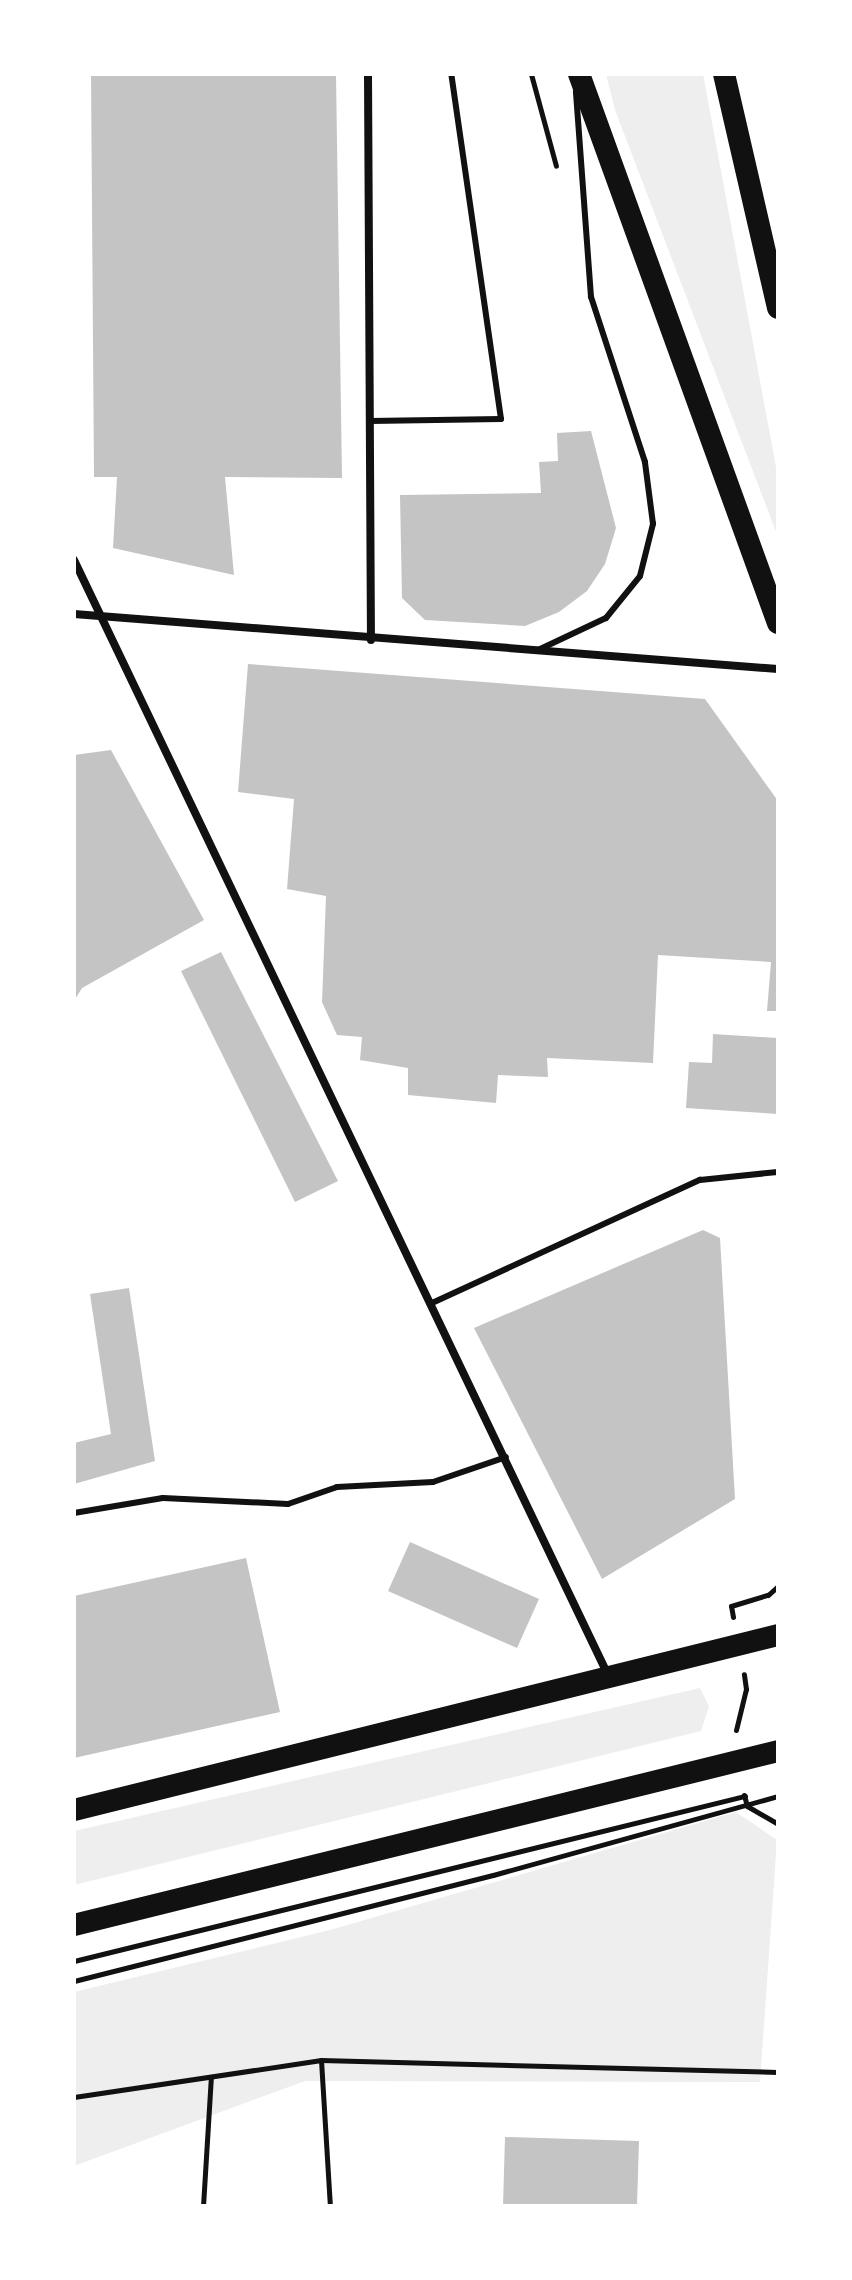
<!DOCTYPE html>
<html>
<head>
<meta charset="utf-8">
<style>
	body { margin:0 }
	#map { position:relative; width:852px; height:2280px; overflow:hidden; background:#fff; font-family:Inter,sans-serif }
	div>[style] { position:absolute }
	.green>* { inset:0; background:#eee }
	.building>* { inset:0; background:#c4c4c4 }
	.path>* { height:5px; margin:-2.5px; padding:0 2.5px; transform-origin:2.5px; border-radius:2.5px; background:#111 }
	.service>* { height:6px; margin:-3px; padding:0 3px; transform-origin:3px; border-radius:3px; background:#111 }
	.minor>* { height:8px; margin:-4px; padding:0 4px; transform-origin:4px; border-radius:4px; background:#111 }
	.trunk>* { height:22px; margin:-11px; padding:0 11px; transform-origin:11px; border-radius:11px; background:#111 }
	span { translate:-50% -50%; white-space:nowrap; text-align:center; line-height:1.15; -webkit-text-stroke:8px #fff; paint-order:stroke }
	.frame { position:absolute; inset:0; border:76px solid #fff; pointer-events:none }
</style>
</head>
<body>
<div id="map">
	<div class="green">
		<div style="clip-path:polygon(606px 74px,703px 74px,778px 478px,778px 537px,615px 110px)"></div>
		<div style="clip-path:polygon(700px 1688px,709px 1706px,701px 1731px,74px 1885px,74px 1831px)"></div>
		<div style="clip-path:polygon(736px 1812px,777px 1840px,760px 2082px,305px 2081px,74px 2166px,74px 1992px,330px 1930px)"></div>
	</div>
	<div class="building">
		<div style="clip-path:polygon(91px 74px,336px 74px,342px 478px,225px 477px,234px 575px,113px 548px,117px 477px,94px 477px)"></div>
		<div style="clip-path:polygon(591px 431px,616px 528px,605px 564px,587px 591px,559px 612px,525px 626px,425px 620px,402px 598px,400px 495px,541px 493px,539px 462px,558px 461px,557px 433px)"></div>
		<div style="clip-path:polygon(248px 664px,705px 699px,778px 801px,778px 1011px,767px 1011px,771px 962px,658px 955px,653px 1063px,547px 1058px,548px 1077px,498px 1075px,496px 1103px,408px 1095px,408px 1068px,360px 1060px,362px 1037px,337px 1035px,322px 1002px,326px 896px,287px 889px,294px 799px,238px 792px)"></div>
		<div style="clip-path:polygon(111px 750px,204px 920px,82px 988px,74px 1001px,74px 755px)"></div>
		<div style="clip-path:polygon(221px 952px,338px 1181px,295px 1202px,181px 971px)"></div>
		<div style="clip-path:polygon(713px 1034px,778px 1038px,778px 1114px,686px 1108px,689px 1062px,712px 1063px)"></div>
		<div style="clip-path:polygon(703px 1230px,720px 1238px,735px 1499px,602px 1579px,474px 1328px)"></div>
		<div style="clip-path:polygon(129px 1288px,155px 1461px,74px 1484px,74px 1443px,111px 1434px,90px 1294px)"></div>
		<div style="clip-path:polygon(410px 1542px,539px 1599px,517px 1648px,388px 1591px)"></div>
		<div style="clip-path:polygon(246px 1558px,280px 1712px,74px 1758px,74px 1596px)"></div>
		<div style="clip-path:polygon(505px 2137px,639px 2141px,637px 2206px,503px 2206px)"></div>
	</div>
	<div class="path">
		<div style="left:531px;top:74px;width:95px;rotate:74.8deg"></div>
		<div style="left:733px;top:1617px;width:11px;rotate:-100deg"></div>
		<div style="left:731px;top:1606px;width:39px;rotate:-17deg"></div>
		<div style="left:768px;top:1595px;width:13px;rotate:-42deg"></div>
		<div style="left:736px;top:1730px;width:42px;rotate:-76.3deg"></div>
		<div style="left:746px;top:1689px;width:15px;rotate:-98deg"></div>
		<div style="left:744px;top:1795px;width:11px;rotate:75deg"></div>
		<div style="left:747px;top:1806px;width:36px;rotate:30deg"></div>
		<div style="left:74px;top:1961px;width:691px;rotate:-13.82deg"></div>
		<div style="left:74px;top:1981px;width:432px;rotate:-14.2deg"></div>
		<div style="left:493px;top:1875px;width:296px;rotate:-15.5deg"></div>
		<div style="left:321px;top:2060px;width:146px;rotate:86.5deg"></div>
		<div style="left:74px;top:2097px;width:250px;rotate:-8.5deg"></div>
		<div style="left:321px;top:2060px;width:457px;rotate:1.5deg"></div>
		<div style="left:203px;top:2206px;width:129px;rotate:-86.5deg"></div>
	</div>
	<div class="service">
		<div style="left:370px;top:421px;width:131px;rotate:-0.9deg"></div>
		<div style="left:501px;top:419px;width:349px;rotate:-98.2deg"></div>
		<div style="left:538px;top:650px;width:75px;rotate:-25.2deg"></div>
		<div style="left:606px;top:618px;width:54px;rotate:-51deg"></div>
		<div style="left:640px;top:576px;width:54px;rotate:-76deg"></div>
		<div style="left:653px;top:524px;width:63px;rotate:-97.4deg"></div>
		<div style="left:645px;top:462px;width:174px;rotate:-108.1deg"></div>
		<div style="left:591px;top:297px;width:206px;rotate:-94.2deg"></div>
		<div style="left:432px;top:1303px;width:295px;rotate:-24.7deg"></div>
		<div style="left:700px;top:1180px;width:78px;rotate:-5.9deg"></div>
		<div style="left:74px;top:1513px;width:90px;rotate:-9.6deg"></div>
		<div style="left:163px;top:1498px;width:125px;rotate:2.7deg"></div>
		<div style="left:288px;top:1504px;width:52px;rotate:-19.1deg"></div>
		<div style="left:337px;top:1487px;width:96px;rotate:-3deg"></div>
		<div style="left:433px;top:1482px;width:77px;rotate:-18.9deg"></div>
	</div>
	<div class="minor">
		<div style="left:368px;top:74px;width:566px;rotate:89.7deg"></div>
		<div style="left:74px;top:560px;width:1236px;rotate:64.41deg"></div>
		<div style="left:74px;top:614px;width:706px;rotate:4.47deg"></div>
	</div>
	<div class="trunk">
		<div style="left:579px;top:74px;width:584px;rotate:70.08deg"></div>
		<div style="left:724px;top:74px;width:240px;rotate:77deg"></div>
		<div style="left:74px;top:1810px;width:725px;rotate:-13.96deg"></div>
		<div style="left:74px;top:1925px;width:725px;rotate:-13.88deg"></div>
	</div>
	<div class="frame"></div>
</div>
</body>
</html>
